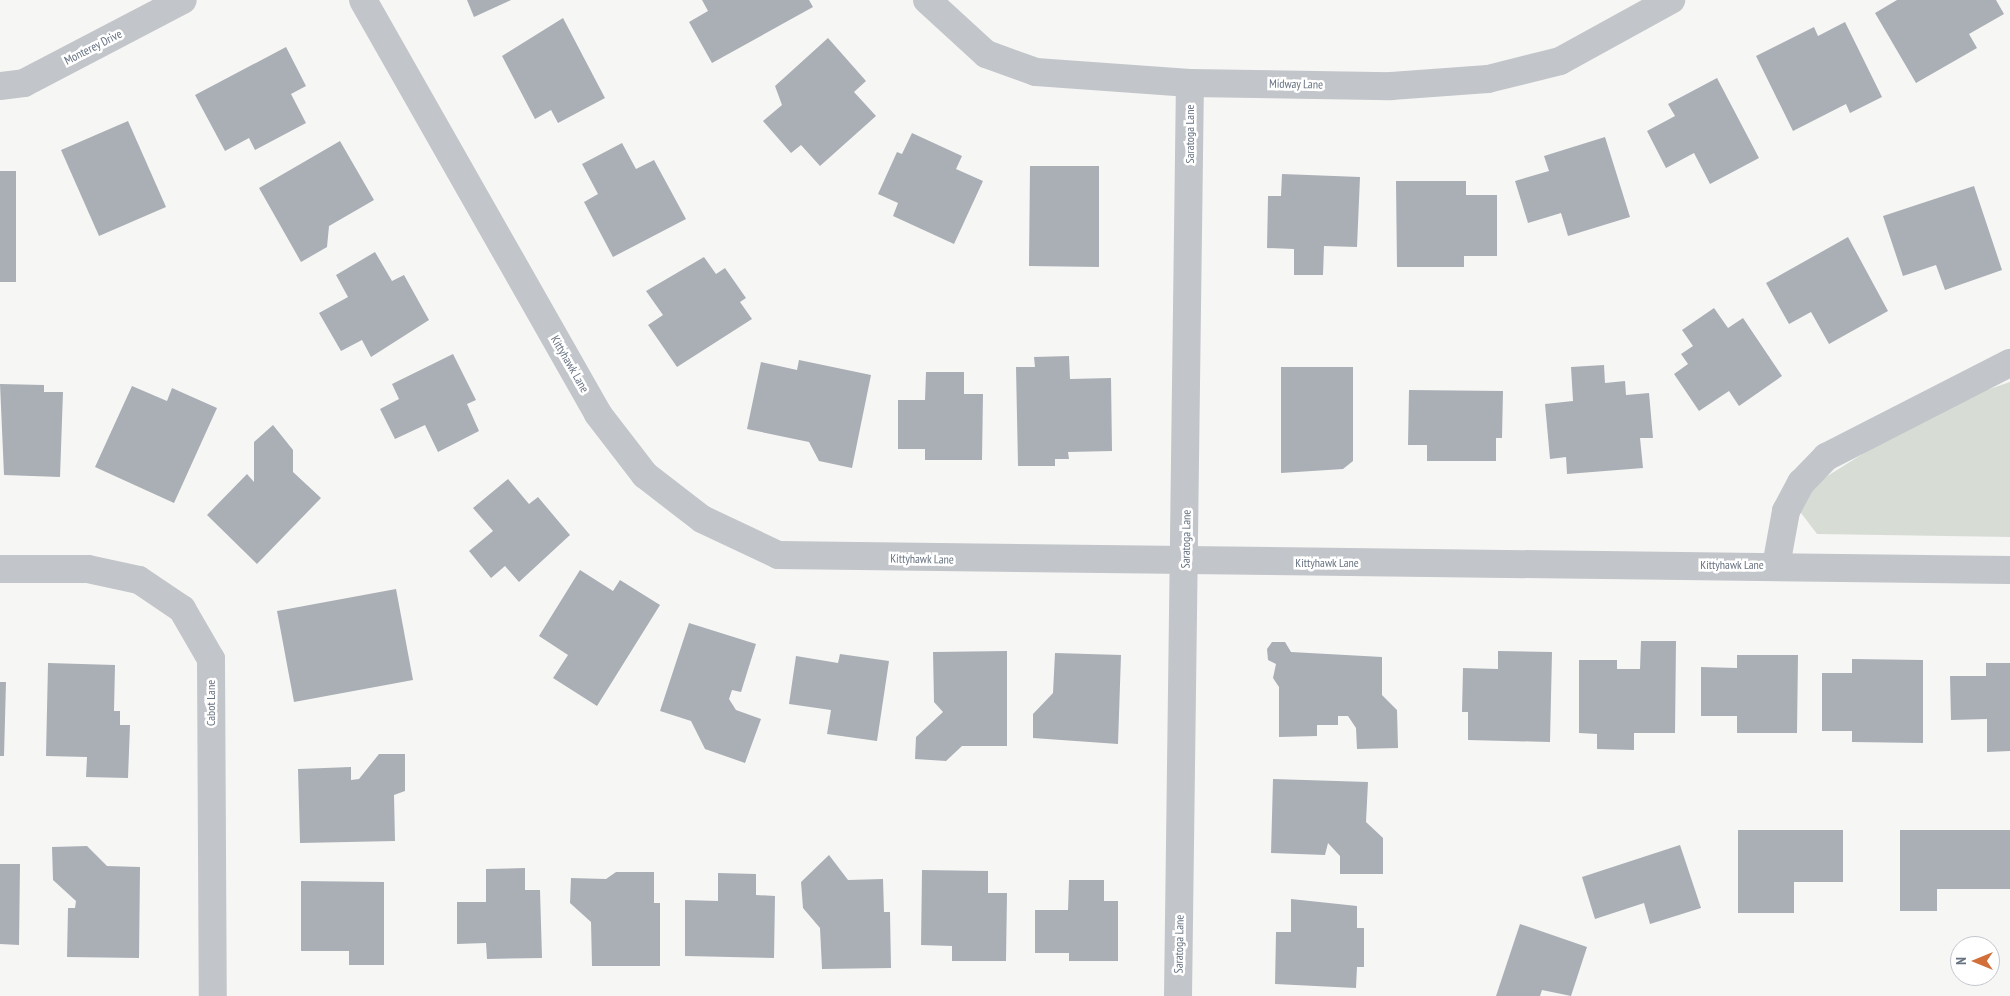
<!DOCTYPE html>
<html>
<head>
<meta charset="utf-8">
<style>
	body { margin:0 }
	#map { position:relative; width:2010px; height:996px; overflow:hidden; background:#f6f6f4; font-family:"PT Sans Narrow",sans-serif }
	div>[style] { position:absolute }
	.green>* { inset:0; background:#d7ddd5 }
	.building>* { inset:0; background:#aaafb6 }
	.minor>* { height:28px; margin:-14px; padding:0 14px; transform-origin:14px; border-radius:14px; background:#c2c5c9 }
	span { translate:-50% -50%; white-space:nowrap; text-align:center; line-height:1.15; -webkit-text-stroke:5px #fff; paint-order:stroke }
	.street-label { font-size:12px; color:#687382 }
	.north { position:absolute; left:1950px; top:936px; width:50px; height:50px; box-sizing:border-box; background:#fff; border:1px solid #c3c7cd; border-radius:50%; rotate:270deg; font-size:14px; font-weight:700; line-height:20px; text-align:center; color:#687382 }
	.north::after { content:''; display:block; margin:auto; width:18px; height:22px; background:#d26f38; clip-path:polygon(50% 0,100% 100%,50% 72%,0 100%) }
</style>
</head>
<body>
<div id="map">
	<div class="green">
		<div style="clip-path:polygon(2010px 382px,2010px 537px,1817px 534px,1798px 509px,1813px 485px,1869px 450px,1960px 399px)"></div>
	</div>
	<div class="building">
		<div style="clip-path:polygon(467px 0,511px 0,474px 17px)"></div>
		<div style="clip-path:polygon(702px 0,809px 0,813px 7px,712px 63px,689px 22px,708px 11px)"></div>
		<div style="clip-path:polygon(1897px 0,1996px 0,2004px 14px,1969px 34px,1977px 48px,1916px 83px,1875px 13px)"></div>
		<div style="clip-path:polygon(563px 18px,605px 98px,558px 123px,551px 110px,535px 119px,502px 56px)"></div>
		<div style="clip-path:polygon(1845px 22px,1882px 97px,1850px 113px,1846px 104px,1793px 131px,1756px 56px,1814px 27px,1818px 36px)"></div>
		<div style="clip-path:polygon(828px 38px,866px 81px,854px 92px,876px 116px,820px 166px,801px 145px,791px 153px,763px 121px,782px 105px,775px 86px)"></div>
		<div style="clip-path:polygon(286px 47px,306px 86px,291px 94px,306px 123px,255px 150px,249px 138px,225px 151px,195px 95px)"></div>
		<div style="clip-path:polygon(1717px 78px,1759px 158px,1710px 184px,1694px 153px,1666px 168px,1647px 131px,1675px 116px,1668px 104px)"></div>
		<div style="clip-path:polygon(128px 121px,166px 207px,99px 236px,61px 150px)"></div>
		<div style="clip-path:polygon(912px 133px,962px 156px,956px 169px,983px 181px,954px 244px,893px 216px,898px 203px,878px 194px,897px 152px,902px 154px)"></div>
		<div style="clip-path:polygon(1605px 137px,1630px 217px,1568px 236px,1561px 213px,1528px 223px,1515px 181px,1549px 171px,1544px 156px)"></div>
		<div style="clip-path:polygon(340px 141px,374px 200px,329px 226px,327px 247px,301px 262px,259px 188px)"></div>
		<div style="clip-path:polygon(622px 143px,636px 169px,654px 160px,686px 219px,613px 257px,584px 202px,598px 194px,582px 164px)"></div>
		<div style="clip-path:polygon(1030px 166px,1099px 166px,1099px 267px,1029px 266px)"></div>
		<div style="clip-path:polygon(0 171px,16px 171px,16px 282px,0 282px)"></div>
		<div style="clip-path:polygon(1282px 174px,1360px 177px,1357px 247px,1324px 246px,1323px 275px,1294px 275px,1294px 249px,1267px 248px,1268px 196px,1281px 196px)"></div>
		<div style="clip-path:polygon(1396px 181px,1466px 181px,1466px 195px,1497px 195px,1497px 256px,1464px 256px,1464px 267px,1397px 267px)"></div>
		<div style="clip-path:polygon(1974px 186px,2002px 270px,1945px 290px,1936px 265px,1903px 276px,1883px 216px)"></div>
		<div style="clip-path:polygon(1848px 237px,1888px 311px,1829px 344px,1811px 312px,1789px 324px,1766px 283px)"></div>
		<div style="clip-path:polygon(375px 252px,392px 281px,404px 275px,429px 320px,371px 357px,362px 340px,341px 351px,319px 313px,348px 297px,336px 275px)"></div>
		<div style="clip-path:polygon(704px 257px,716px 274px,725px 268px,746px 298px,740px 302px,752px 319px,677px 367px,648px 325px,663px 315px,646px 291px)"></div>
		<div style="clip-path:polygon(1714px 308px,1728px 328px,1743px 318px,1782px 376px,1739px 406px,1729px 391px,1699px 411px,1674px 374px,1688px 364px,1681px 354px,1693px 346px,1682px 330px)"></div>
		<div style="clip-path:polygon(453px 354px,476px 400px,467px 404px,479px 431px,438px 452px,425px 425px,395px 439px,380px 409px,399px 399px,392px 384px)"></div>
		<div style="clip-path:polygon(1069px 356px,1070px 379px,1111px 378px,1112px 451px,1068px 452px,1069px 459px,1055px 459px,1055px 466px,1018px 466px,1016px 367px,1035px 367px,1034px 357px)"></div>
		<div style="clip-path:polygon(799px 360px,871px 375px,852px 468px,819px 461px,809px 442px,747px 429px,761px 362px,797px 370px)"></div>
		<div style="clip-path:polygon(1604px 365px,1605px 383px,1625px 381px,1626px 395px,1649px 393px,1653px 438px,1640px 438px,1643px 468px,1567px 474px,1566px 457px,1550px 459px,1545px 404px,1573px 401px,1571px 367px)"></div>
		<div style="clip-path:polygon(1281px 367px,1353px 367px,1353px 461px,1343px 469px,1281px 473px)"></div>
		<div style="clip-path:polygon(926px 372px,964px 372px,964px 394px,983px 394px,982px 460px,925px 460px,925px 449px,898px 449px,898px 400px,925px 400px)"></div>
		<div style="clip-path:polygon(0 384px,44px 385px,44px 392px,63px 392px,60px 477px,4px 475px)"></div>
		<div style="clip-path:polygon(132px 386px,167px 401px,172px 388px,217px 408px,174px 503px,95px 467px)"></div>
		<div style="clip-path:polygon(1409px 390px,1503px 391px,1502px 438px,1496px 438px,1496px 461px,1427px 461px,1427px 445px,1408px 445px)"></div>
		<div style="clip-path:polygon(273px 425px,293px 450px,293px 472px,321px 498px,257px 564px,207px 515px,247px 474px,254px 482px,254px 442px)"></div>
		<div style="clip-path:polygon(508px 479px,529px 504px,538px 497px,570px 535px,519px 582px,505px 566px,491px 578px,469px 551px,493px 531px,473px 508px)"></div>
		<div style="clip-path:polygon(580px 570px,613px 591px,620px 580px,660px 605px,597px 706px,553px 678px,568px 655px,539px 636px)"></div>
		<div style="clip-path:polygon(396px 589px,413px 680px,294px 702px,277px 611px)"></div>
		<div style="clip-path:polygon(689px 623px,756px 644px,741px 692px,732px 690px,729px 699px,736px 710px,761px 719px,745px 763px,705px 749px,691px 721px,660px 711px)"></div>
		<div style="clip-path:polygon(1641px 641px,1676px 641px,1675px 733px,1634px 733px,1634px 750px,1597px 749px,1597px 734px,1579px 733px,1579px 660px,1617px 660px,1617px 669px,1640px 669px)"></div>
		<div style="clip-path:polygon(1272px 642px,1285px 642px,1291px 652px,1382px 657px,1382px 695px,1397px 710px,1398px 748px,1357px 749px,1356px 728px,1348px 716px,1338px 716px,1338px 725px,1317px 725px,1317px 736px,1279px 737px,1279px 687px,1273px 678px,1276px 664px,1268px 660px,1267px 649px)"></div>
		<div style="clip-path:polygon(1007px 651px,1007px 746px,962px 746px,946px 761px,915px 759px,916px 737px,943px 712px,934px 702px,933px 652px)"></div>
		<div style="clip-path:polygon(1498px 651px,1552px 652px,1550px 742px,1468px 740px,1468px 712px,1462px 712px,1463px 668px,1498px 669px)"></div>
		<div style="clip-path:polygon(1055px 653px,1121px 655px,1118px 744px,1033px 738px,1033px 714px,1053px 693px)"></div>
		<div style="clip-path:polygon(840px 654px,889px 661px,877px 741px,827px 734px,831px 710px,789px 704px,796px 656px,838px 663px)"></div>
		<div style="clip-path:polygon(1737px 655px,1798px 655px,1797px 733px,1737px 733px,1737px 716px,1701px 716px,1701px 667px,1737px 668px)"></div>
		<div style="clip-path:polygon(1852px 659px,1923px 660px,1923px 743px,1852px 742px,1852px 731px,1822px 731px,1822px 673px,1852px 673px)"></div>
		<div style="clip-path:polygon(48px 663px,115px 665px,114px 711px,120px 711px,120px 725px,130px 725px,128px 778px,86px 777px,87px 757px,46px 756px)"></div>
		<div style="clip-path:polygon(1986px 663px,2010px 663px,2010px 751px,1987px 752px,1987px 719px,1951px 720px,1950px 676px,1986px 676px)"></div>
		<div style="clip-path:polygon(0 682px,6px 682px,4px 756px,0 756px)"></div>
		<div style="clip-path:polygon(379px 754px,405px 754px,405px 791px,394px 795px,395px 841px,300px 843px,298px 769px,351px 767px,351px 780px,359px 779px)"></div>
		<div style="clip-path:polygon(1273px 779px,1368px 782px,1366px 822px,1383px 838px,1383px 874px,1340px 874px,1340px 856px,1328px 843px,1325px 855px,1271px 853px)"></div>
		<div style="clip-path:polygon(1738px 830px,1843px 830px,1843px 882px,1794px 882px,1794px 913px,1738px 913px)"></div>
		<div style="clip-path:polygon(1900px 830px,2010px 830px,2010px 889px,1937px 889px,1937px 911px,1900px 911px)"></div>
		<div style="clip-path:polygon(1680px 845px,1701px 908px,1650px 924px,1644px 903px,1595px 919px,1582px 877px)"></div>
		<div style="clip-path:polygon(87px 846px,107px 866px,140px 867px,139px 958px,67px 957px,68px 908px,75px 908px,76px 901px,53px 880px,52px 847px)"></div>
		<div style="clip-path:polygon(829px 855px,848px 880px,883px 879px,884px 912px,890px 912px,891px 968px,822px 969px,820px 928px,803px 908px,801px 882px)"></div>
		<div style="clip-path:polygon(0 864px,20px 864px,19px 945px,0 944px)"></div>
		<div style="clip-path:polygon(525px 868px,525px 890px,540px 890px,542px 958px,487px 959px,486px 943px,457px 944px,457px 902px,486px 902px,486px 869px)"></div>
		<div style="clip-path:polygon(922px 870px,988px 871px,988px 893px,1007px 893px,1006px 961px,952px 961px,952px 946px,921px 945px)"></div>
		<div style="clip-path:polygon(616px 872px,654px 872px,654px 903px,660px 903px,660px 966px,592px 966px,591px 922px,570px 903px,571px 878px,606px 879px)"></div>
		<div style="clip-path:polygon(718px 873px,756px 874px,756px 895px,775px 896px,774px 958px,685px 956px,685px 900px,718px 901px)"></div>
		<div style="clip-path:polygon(1069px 880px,1104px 880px,1104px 901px,1118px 901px,1118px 961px,1069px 961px,1069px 953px,1035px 953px,1035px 910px,1068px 910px)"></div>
		<div style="clip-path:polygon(301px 881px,384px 882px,384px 965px,349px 965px,349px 951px,301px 951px)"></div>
		<div style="clip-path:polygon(1291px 899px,1357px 906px,1357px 928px,1364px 928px,1364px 967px,1357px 967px,1356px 988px,1275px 984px,1276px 932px,1291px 932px)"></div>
		<div style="clip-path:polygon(1520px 924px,1587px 947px,1571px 996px,1542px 990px,1540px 996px,1496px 996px)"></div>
	</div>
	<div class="minor">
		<div style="left:363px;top:0;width:476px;rotate:60.4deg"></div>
		<div style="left:598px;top:414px;width:77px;rotate:52.4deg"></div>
		<div style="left:645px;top:475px;width:72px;rotate:37.7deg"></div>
		<div style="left:702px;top:519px;width:84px;rotate:25.3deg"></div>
		<div style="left:778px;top:555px;width:1232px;rotate:0.7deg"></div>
		<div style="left:927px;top:0;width:80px;rotate:42.5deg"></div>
		<div style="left:986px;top:54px;width:53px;rotate:19.8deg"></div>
		<div style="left:1036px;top:72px;width:154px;rotate:4.1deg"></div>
		<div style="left:1190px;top:83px;width:201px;rotate:0.9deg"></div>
		<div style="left:1391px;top:86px;width:97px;rotate:-4.1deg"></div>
		<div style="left:1488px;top:79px;width:74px;rotate:-14deg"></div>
		<div style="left:1560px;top:61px;width:127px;rotate:-28.8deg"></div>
		<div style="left:0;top:86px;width:24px;rotate:-7deg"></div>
		<div style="left:24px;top:83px;width:179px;rotate:-27.6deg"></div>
		<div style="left:1776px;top:566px;width:56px;rotate:-79.7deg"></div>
		<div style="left:1786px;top:511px;width:32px;rotate:-62deg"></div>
		<div style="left:1801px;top:483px;width:36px;rotate:-46deg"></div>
		<div style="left:1826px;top:457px;width:207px;rotate:-27.1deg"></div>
		<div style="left:0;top:569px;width:88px"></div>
		<div style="left:88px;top:569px;width:52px;rotate:12.2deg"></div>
		<div style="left:139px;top:580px;width:52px;rotate:34deg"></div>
		<div style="left:182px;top:609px;width:58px;rotate:59.9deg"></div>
		<div style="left:211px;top:659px;width:337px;rotate:89.7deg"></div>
		<div style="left:1178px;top:996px;width:913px;rotate:-89.25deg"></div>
	</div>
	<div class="street-label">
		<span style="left:93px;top:47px;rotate:-27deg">Monterey Drive</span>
		<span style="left:1296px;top:84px;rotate:1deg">Midway Lane</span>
		<span style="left:1190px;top:134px;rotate:-90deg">Saratoga Lane</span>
		<span style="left:570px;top:364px;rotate:60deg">Kittyhawk Lane</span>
		<span style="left:1186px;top:539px;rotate:-89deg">Saratoga Lane</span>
		<span style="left:922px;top:559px;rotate:1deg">Kittyhawk Lane</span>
		<span style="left:1327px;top:563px">Kittyhawk Lane</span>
		<span style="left:1732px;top:565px">Kittyhawk Lane</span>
		<span style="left:211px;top:703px;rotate:-90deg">Cabot Lane</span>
		<span style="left:1179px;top:944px;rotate:-89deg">Saratoga Lane</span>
	</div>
	<div class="north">N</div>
</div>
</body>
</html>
